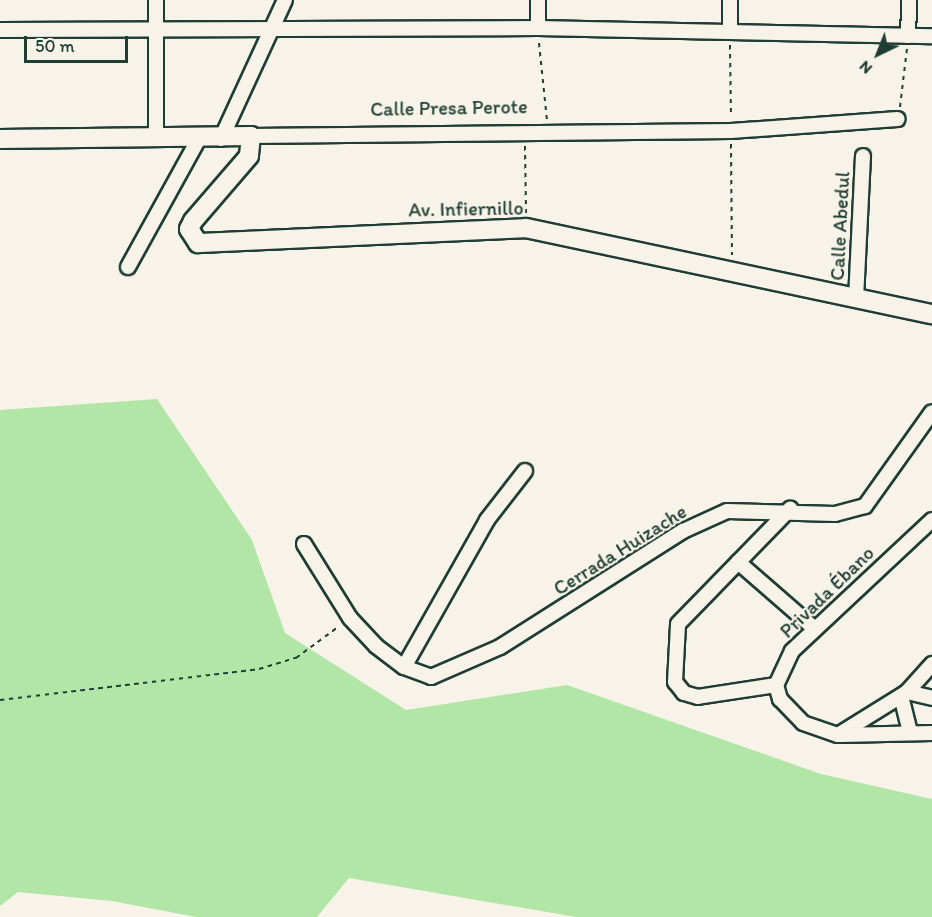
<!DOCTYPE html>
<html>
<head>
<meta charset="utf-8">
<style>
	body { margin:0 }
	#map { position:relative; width:932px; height:917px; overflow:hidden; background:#f7f3e8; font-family:Itim,sans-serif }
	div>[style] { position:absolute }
	.green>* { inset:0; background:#b2e6a7 }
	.path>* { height:2px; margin-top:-1px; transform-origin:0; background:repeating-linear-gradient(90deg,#1f3d34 0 4.5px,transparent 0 9px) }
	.roads { filter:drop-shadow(2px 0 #1f3d34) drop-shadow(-2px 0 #1f3d34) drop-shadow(0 2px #1f3d34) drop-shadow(0 -2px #1f3d34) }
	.street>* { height:14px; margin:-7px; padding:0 7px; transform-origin:7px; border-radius:7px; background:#f7f3e8 }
	.secondary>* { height:18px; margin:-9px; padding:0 9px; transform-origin:9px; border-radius:9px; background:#f7f3e8 }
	span { translate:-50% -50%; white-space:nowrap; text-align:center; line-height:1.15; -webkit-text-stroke:4.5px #f7f3e8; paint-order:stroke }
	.street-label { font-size:20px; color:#1f3d34 }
	.north { position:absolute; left:848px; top:24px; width:60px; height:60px; -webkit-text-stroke:4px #f7f3e8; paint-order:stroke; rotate:223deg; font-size:16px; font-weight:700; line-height:24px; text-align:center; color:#1f3d34 }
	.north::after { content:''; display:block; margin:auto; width:21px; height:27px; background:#1f3d34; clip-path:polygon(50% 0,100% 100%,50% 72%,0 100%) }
	.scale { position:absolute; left:24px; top:36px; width:104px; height:27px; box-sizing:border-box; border:3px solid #1f3d34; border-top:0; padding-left:8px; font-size:18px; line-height:21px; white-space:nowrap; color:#1f3d34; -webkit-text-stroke:4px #f7f3e8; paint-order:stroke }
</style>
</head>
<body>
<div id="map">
	<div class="green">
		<div style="clip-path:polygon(157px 399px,252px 540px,285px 633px,406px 710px,567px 685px,821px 774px,932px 799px,932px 917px,576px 917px,349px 878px,317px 917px,196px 917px,112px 901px,18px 892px,0 906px,0 410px)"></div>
	</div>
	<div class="path">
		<div style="left:539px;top:43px;width:77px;rotate:84.1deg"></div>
		<div style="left:730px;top:45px;width:72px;rotate:89.2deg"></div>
		<div style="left:900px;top:107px;width:59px;rotate:-83.2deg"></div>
		<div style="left:731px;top:144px;width:111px;rotate:89.5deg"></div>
		<div style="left:525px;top:146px;width:67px;rotate:89.1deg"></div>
		<div style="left:0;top:700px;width:261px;rotate:-6.8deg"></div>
		<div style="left:259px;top:669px;width:39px;rotate:-17deg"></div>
		<div style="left:296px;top:658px;width:52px;rotate:-36.4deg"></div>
	</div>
	<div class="roads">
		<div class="street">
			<div style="left:538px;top:28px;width:28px;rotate:-90deg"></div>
			<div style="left:730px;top:29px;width:29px;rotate:-90deg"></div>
			<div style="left:0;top:30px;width:538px;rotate:-0.21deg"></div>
			<div style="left:538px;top:28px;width:394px;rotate:1.2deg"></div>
			<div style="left:908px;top:36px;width:36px;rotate:-88deg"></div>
			<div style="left:251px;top:136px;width:480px;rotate:-0.6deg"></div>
			<div style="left:731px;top:131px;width:167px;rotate:-4.1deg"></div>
			<div style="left:156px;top:139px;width:139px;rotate:-90deg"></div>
			<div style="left:221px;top:139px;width:153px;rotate:-65.3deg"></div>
			<div style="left:128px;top:267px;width:145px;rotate:-61.1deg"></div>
			<div style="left:856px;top:299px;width:143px;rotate:-87.2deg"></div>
			<div style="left:932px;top:520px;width:192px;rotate:136.9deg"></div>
			<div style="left:792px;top:651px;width:38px;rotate:115deg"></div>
			<div style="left:776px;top:685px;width:15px;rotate:74deg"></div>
			<div style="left:780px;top:699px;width:33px;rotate:46deg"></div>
			<div style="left:803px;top:723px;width:37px;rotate:19deg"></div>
			<div style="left:838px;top:735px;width:81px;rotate:-31.9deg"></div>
			<div style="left:907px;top:692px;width:38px;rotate:-48deg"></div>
			<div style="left:304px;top:544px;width:87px;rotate:58.1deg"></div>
			<div style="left:350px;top:618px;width:38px;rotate:47deg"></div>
			<div style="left:376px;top:646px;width:35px;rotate:37deg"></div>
			<div style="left:404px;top:667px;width:29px;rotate:20deg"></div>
			<div style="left:431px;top:677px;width:75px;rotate:-23.5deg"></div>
			<div style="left:500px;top:647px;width:217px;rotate:-32.4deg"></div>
			<div style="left:683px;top:531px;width:48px;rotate:-24.4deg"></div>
			<div style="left:727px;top:511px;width:108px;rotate:1.6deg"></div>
			<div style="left:835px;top:514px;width:31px;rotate:-15deg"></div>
			<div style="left:865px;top:506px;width:115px;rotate:-54.5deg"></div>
			<div style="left:738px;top:562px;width:102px;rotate:41deg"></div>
			<div style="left:404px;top:667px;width:169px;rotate:-60.5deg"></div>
			<div style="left:487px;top:520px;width:62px;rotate:-52.2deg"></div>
			<div style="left:776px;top:685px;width:79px;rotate:171.3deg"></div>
			<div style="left:698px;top:697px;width:15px;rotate:-164deg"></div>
			<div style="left:684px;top:693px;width:14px;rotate:-129deg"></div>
			<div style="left:675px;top:682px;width:58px;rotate:-87deg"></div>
			<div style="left:678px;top:624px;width:161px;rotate:-45.8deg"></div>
			<div style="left:907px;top:692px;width:26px;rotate:13deg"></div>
			<div style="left:901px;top:696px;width:38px;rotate:76deg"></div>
			<div style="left:840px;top:735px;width:92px;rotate:-1.2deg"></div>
		</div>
		<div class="secondary">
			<div style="left:0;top:139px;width:251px;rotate:-0.7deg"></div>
			<div style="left:251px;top:136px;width:20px;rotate:96deg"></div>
			<div style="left:249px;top:156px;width:86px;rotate:130.7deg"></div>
			<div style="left:193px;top:221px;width:9px;rotate:117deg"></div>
			<div style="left:189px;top:229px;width:17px;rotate:57deg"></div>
			<div style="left:198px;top:243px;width:328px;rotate:-2.6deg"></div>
			<div style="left:526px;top:228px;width:415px;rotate:12deg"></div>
		</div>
	</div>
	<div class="street-label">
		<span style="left:449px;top:108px;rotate:-1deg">Calle Presa Perote</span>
		<span style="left:466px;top:209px;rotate:-1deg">Av. Infiernillo</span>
		<span style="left:840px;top:226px;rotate:-87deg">Calle Abedul</span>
		<span style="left:620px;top:550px;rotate:-32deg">Cerrada Huizache</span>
		<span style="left:827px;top:592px;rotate:-44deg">Privada Ébano</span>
	</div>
	<div class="north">N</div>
	<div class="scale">50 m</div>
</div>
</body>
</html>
